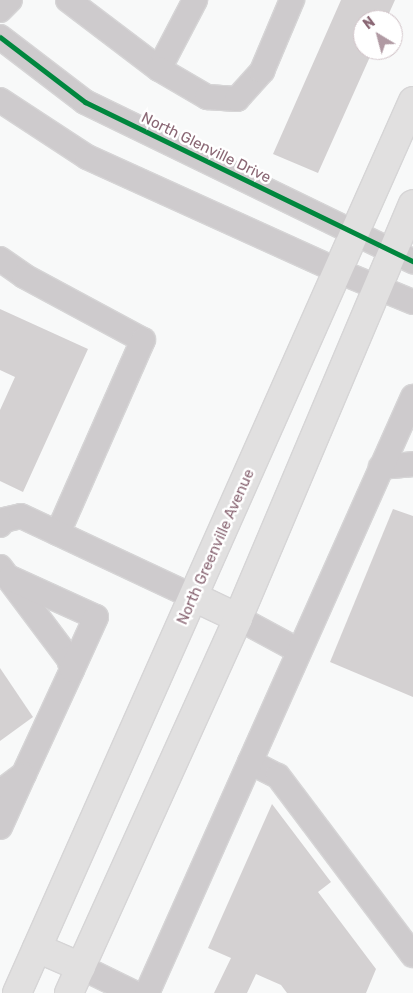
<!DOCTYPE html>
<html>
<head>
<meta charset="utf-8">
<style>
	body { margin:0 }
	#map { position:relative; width:413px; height:993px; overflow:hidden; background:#f8f9f9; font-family:Rubik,sans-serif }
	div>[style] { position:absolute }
	.building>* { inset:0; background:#d4d1d2 }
	.roads { filter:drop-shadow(1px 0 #d6d5d6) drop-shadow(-1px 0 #d6d5d6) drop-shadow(0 1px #d6d5d6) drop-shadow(0 -1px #d6d5d6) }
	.minor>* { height:24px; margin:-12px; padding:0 12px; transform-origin:12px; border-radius:12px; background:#cecbcd }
	.major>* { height:28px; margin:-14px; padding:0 14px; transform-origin:14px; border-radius:14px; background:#e1e0e0 }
	.cycleway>* { height:5px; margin:-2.5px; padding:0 2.5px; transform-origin:2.5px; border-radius:2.5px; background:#00873e }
	span { translate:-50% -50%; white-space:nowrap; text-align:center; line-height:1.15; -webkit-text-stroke:5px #fff; paint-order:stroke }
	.street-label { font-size:15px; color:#8a6774 }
	.north { position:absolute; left:353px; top:10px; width:50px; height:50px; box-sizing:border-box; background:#fff; border:1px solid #d0c2c7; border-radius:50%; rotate:323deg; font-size:14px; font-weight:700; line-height:20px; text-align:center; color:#8a6774 }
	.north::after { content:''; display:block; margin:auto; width:18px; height:22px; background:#b09aa3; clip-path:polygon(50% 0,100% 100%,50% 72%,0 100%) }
</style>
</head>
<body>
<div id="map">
	<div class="building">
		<div style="clip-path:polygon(341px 0,395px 0,386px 20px,363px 20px,363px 50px,373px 50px,318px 173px,273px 154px)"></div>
		<div style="clip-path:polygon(0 309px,88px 349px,23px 492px,0 481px,0 410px,15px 377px,0 370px)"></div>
		<div style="clip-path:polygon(393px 509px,413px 516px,413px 697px,330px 662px)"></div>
		<div style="clip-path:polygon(0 668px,33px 717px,0 741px)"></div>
		<div style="clip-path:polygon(272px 804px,331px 882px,318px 892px,376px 969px,366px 993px,287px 993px,281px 985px,256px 974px,247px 993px,214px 993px,231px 958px,208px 948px)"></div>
	</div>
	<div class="roads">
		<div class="minor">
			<div style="left:68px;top:0;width:114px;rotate:37.2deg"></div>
			<div style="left:159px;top:69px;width:78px;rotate:-62.4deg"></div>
			<div style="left:0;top:10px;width:14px;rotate:-45deg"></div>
			<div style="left:0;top:37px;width:107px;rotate:37.4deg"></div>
			<div style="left:85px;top:102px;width:365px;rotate:25.9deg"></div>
			<div style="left:159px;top:69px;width:56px;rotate:30.3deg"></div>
			<div style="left:207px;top:97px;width:30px;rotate:4deg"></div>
			<div style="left:237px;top:99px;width:38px;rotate:-48deg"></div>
			<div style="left:262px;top:71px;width:77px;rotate:-67.1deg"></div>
			<div style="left:0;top:100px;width:104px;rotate:33.2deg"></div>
			<div style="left:87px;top:157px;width:276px;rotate:24.4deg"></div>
			<div style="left:338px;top:271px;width:81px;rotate:22.5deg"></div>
			<div style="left:0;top:259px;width:29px;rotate:35deg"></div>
			<div style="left:24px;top:276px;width:135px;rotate:28.3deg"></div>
			<div style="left:143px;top:340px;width:211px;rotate:113.8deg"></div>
			<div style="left:381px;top:467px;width:32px;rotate:-5deg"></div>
			<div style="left:0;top:525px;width:6px;rotate:-51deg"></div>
			<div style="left:4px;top:520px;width:17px;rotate:-13deg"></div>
			<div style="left:21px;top:516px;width:191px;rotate:25.1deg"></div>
			<div style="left:0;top:567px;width:115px;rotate:53.1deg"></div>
			<div style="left:69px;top:659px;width:11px;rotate:75deg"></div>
			<div style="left:72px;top:670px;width:115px;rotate:114.8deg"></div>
			<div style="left:24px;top:774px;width:30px;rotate:143deg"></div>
			<div style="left:10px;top:578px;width:94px;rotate:24.4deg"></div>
			<div style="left:96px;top:617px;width:58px;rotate:114.4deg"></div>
			<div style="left:238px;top:618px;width:69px;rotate:28.4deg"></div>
			<div style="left:250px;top:762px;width:31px;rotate:27deg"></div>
			<div style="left:278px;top:776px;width:224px;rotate:53deg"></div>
			<div style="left:0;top:827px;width:56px;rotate:-65.7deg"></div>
			<div style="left:81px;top:967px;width:59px;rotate:26.1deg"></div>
			<div style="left:147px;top:993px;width:653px;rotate:-65.95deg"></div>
		</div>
		<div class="major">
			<div style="left:194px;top:597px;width:49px;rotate:25.5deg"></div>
			<div style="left:37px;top:948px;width:48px;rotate:23.4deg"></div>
			<div style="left:17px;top:993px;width:976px;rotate:-66.06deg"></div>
			<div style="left:69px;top:993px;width:411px;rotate:-65.7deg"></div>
			<div style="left:238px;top:618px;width:449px;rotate:-67.1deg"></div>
		</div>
	</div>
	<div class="cycleway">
		<div style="left:0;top:37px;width:107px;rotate:37.4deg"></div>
		<div style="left:85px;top:102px;width:365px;rotate:25.9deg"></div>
	</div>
	<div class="street-label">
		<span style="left:206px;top:148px;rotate:26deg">North Glenville Drive</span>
		<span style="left:216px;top:547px;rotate:-66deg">North Greenville Avenue</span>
	</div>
	<div class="north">N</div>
</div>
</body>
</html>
